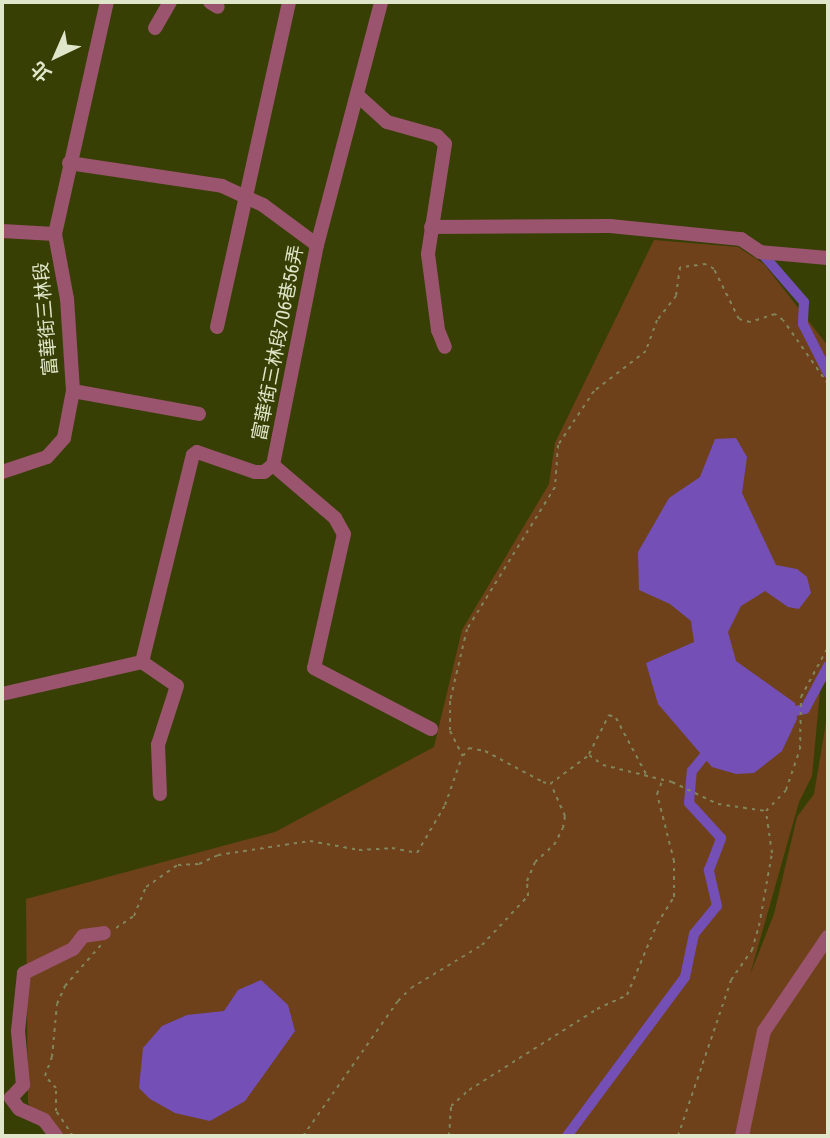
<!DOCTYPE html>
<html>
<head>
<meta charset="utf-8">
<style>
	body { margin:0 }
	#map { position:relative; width:830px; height:1138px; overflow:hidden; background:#383f05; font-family:"Roboto Condensed","Noto Sans TC",sans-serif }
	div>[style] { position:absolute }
	.green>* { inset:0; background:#6f411b }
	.water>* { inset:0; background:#734fb6 }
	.canal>* { height:10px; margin:-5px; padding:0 5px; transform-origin:5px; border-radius:5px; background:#734fb6 }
	.path>* { height:2px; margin-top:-1px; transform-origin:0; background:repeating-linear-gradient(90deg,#808659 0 3.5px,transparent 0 8.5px) }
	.minor>* { height:14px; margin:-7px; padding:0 7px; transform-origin:7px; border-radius:7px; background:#9a546e }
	span { translate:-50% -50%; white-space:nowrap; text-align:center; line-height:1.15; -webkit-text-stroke:7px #383f05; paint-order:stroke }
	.street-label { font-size:19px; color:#e0e6c9 }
	.frame { position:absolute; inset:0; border:4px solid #e0e6c9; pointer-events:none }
	.north { position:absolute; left:21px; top:21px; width:70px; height:70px; -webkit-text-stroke:5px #383f05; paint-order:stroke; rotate:224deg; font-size:19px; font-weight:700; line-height:28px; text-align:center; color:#e0e6c9 }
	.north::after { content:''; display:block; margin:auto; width:24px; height:32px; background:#e0e6c9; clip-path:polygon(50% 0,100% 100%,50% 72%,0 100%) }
</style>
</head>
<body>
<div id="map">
	<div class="green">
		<div style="clip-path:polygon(654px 240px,738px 247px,764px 264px,828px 346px,828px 678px,820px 691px,812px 776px,799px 802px,750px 975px,774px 914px,797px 817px,814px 794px,828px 711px,828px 1136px,49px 1136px,28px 1103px,26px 899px,275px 832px,434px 747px,462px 630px,549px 484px,555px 443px)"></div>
	</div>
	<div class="water">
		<div style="clip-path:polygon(736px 438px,747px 457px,742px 493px,776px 565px,797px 569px,807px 577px,811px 593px,799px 609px,788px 607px,765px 591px,741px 606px,728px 632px,736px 661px,795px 703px,797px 719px,782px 751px,754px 773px,736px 774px,712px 767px,658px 704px,646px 663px,694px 642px,691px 621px,670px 604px,639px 590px,638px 552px,669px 498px,700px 477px,715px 439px)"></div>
		<div style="clip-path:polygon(261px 980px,288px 1005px,295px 1031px,245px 1101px,210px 1121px,175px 1113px,150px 1099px,139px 1088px,143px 1048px,162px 1026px,187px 1015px,224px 1011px,238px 990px)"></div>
	</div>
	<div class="canal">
		<div style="left:759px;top:250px;width:69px;rotate:49.1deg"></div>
		<div style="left:804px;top:302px;width:22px;rotate:93deg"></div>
		<div style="left:803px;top:324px;width:55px;rotate:63deg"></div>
		<div style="left:785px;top:713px;width:20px;rotate:-11deg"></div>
		<div style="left:805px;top:709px;width:49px;rotate:-61.9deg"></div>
		<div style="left:567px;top:1136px;width:198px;rotate:-53.4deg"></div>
		<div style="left:685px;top:977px;width:44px;rotate:-78.2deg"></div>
		<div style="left:694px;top:934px;width:36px;rotate:-51deg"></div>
		<div style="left:717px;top:906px;width:37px;rotate:-103deg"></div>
		<div style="left:709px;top:870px;width:34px;rotate:-69deg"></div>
		<div style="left:721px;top:838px;width:47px;rotate:-132.4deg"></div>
		<div style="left:689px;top:803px;width:32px;rotate:-85deg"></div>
		<div style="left:692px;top:771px;width:32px;rotate:-51deg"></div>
	</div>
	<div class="path">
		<div style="left:828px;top:384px;width:78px;rotate:-125.1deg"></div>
		<div style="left:783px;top:320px;width:10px;rotate:-143deg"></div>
		<div style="left:775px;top:314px;width:26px;rotate:162deg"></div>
		<div style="left:750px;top:322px;width:11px;rotate:-165deg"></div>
		<div style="left:739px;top:319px;width:56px;rotate:-116.6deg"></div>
		<div style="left:714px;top:269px;width:9px;rotate:-148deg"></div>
		<div style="left:706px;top:264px;width:26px;rotate:173deg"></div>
		<div style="left:680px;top:267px;width:29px;rotate:98deg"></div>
		<div style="left:676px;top:296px;width:31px;rotate:128deg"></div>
		<div style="left:657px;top:320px;width:33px;rotate:110deg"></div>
		<div style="left:646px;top:351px;width:66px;rotate:142.4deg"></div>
		<div style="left:594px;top:391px;width:65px;rotate:123.7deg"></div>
		<div style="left:558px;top:445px;width:42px;rotate:94.1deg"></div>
		<div style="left:555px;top:487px;width:167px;rotate:121.8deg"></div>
		<div style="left:467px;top:629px;width:74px;rotate:103.3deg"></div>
		<div style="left:450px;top:701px;width:30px;rotate:90deg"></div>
		<div style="left:450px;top:731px;width:28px;rotate:63deg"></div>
		<div style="left:463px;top:756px;width:10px;rotate:-53deg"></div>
		<div style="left:469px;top:748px;width:16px;rotate:11deg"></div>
		<div style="left:485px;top:751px;width:66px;rotate:28.1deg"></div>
		<div style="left:543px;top:782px;width:7px;rotate:16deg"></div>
		<div style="left:550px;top:784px;width:49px;rotate:-36.6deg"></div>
		<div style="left:589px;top:755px;width:17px;rotate:36deg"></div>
		<div style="left:603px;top:765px;width:71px;rotate:13.8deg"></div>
		<div style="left:672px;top:782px;width:51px;rotate:25.6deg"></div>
		<div style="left:718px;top:804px;width:49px;rotate:8.3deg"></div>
		<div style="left:766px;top:811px;width:29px;rotate:-46deg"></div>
		<div style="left:786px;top:790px;width:43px;rotate:-71.1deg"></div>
		<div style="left:800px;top:749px;width:52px;rotate:-88.9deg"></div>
		<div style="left:801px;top:697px;width:57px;rotate:-61.6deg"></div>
		<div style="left:589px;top:754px;width:44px;rotate:-62.9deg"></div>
		<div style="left:609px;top:715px;width:8px;rotate:23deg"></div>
		<div style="left:616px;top:718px;width:64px;rotate:61.8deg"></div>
		<div style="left:116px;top:928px;width:22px;rotate:-34deg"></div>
		<div style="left:134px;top:916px;width:31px;rotate:-68deg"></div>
		<div style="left:146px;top:887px;width:39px;rotate:-35deg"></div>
		<div style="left:178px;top:865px;width:21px;rotate:-3deg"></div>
		<div style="left:199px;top:864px;width:21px;rotate:-25deg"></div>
		<div style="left:218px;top:855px;width:93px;rotate:-8.7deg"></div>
		<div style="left:310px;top:841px;width:50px;rotate:10.4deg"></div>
		<div style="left:359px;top:850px;width:33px;rotate:-3deg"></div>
		<div style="left:392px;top:848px;width:25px;rotate:11deg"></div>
		<div style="left:417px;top:853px;width:56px;rotate:-59.7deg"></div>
		<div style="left:445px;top:805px;width:51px;rotate:-70.5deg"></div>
		<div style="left:73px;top:1136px;width:30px;rotate:-124deg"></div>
		<div style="left:56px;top:1111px;width:23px;rotate:-90deg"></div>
		<div style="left:56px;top:1088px;width:16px;rotate:-133deg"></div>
		<div style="left:45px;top:1076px;width:20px;rotate:-70deg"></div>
		<div style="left:52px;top:1057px;width:53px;rotate:-84.6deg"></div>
		<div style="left:57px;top:1004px;width:20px;rotate:-66deg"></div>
		<div style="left:65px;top:986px;width:55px;rotate:-48.7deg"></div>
		<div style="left:303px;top:1136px;width:165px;rotate:-54.9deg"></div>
		<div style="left:398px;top:1001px;width:18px;rotate:-45deg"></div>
		<div style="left:411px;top:988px;width:83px;rotate:-31.2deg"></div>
		<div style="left:482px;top:945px;width:67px;rotate:-46.8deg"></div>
		<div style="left:528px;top:896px;width:15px;rotate:-94deg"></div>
		<div style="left:527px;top:881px;width:21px;rotate:-67deg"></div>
		<div style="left:535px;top:862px;width:25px;rotate:-42deg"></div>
		<div style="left:554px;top:845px;width:19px;rotate:-62deg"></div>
		<div style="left:563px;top:828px;width:12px;rotate:-81deg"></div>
		<div style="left:565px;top:816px;width:34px;rotate:-114deg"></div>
		<div style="left:449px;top:1136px;width:30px;rotate:-86deg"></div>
		<div style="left:451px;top:1106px;width:24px;rotate:-42deg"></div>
		<div style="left:469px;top:1090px;width:151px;rotate:-32.3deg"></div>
		<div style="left:597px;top:1009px;width:33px;rotate:-25deg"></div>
		<div style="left:627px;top:995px;width:77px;rotate:-67.1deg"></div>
		<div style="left:657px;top:924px;width:32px;rotate:-58deg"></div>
		<div style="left:674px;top:897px;width:36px;rotate:-90deg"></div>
		<div style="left:674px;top:861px;width:69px;rotate:-104.2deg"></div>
		<div style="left:657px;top:794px;width:16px;rotate:-68deg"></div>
		<div style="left:678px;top:1136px;width:165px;rotate:-71.2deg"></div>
		<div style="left:731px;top:980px;width:37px;rotate:-55deg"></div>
		<div style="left:752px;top:950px;width:25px;rotate:-74deg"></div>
		<div style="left:759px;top:926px;width:74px;rotate:-79.9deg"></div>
		<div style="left:772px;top:853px;width:41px;rotate:-98.3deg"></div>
	</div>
	<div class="minor">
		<div style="left:210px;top:2px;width:9px;rotate:32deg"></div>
		<div style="left:155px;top:28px;width:30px;rotate:-60deg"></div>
		<div style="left:357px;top:95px;width:40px;rotate:42deg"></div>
		<div style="left:387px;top:122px;width:52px;rotate:15.6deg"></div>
		<div style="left:437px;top:136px;width:11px;rotate:45deg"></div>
		<div style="left:445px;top:144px;width:111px;rotate:98.8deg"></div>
		<div style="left:428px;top:254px;width:77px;rotate:82.5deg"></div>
		<div style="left:438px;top:330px;width:18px;rotate:68deg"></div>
		<div style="left:69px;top:163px;width:155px;rotate:8.5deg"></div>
		<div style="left:222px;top:186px;width:45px;rotate:24.9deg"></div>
		<div style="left:263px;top:205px;width:67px;rotate:36.5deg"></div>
		<div style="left:431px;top:227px;width:179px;rotate:-0.3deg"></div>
		<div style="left:610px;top:226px;width:132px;rotate:5.7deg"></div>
		<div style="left:741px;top:239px;width:23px;rotate:34deg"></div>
		<div style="left:760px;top:252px;width:68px;rotate:5deg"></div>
		<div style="left:2px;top:231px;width:53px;rotate:3.2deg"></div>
		<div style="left:217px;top:327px;width:333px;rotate:-77.5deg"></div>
		<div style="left:73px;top:391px;width:128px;rotate:10.3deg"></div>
		<div style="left:273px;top:465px;width:82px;rotate:40.5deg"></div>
		<div style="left:335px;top:518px;width:18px;rotate:61deg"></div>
		<div style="left:344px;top:534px;width:137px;rotate:102.6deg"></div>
		<div style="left:314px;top:668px;width:132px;rotate:27.5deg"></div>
		<div style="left:2px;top:472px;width:47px;rotate:-18.4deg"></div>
		<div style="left:47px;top:457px;width:25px;rotate:-48deg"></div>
		<div style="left:64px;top:438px;width:48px;rotate:-79.2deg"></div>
		<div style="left:73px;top:391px;width:92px;rotate:-93.7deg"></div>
		<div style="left:67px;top:299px;width:66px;rotate:-100.5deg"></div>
		<div style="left:55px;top:234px;width:238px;rotate:-77.4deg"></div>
		<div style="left:142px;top:662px;width:42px;rotate:34.4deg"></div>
		<div style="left:177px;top:686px;width:62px;rotate:107.9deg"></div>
		<div style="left:158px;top:745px;width:49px;rotate:87.7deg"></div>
		<div style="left:2px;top:694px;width:144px;rotate:-12.9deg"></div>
		<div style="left:142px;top:662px;width:213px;rotate:-76.2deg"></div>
		<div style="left:193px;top:455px;width:5px;rotate:-37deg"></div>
		<div style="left:197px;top:452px;width:61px;rotate:19deg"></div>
		<div style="left:255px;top:472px;width:9px"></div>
		<div style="left:264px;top:472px;width:11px;rotate:-38deg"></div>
		<div style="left:273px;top:465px;width:224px;rotate:-78.7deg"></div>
		<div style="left:317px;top:245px;width:251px;rotate:-75.2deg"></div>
		<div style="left:56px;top:1136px;width:20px;rotate:-127deg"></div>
		<div style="left:44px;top:1120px;width:27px;rotate:-156deg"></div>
		<div style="left:19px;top:1109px;width:14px;rotate:-126deg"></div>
		<div style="left:11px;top:1098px;width:18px;rotate:-47deg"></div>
		<div style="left:23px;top:1085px;width:54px;rotate:-95.3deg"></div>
		<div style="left:18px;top:1031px;width:58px;rotate:-84.1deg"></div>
		<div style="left:24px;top:973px;width:55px;rotate:-26.1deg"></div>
		<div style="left:73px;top:949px;width:16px;rotate:-52deg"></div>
		<div style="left:83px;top:936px;width:21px;rotate:-8deg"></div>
		<div style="left:742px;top:1136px;width:107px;rotate:-78.2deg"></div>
		<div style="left:764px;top:1031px;width:114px;rotate:-55.8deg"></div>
	</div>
	<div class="street-label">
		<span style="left:46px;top:319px;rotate:-95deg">富華街三林段</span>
		<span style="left:278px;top:343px;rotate:-79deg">富華街三林段706巷56弄</span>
	</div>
	<div class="frame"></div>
	<div class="north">北</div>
</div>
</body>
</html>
